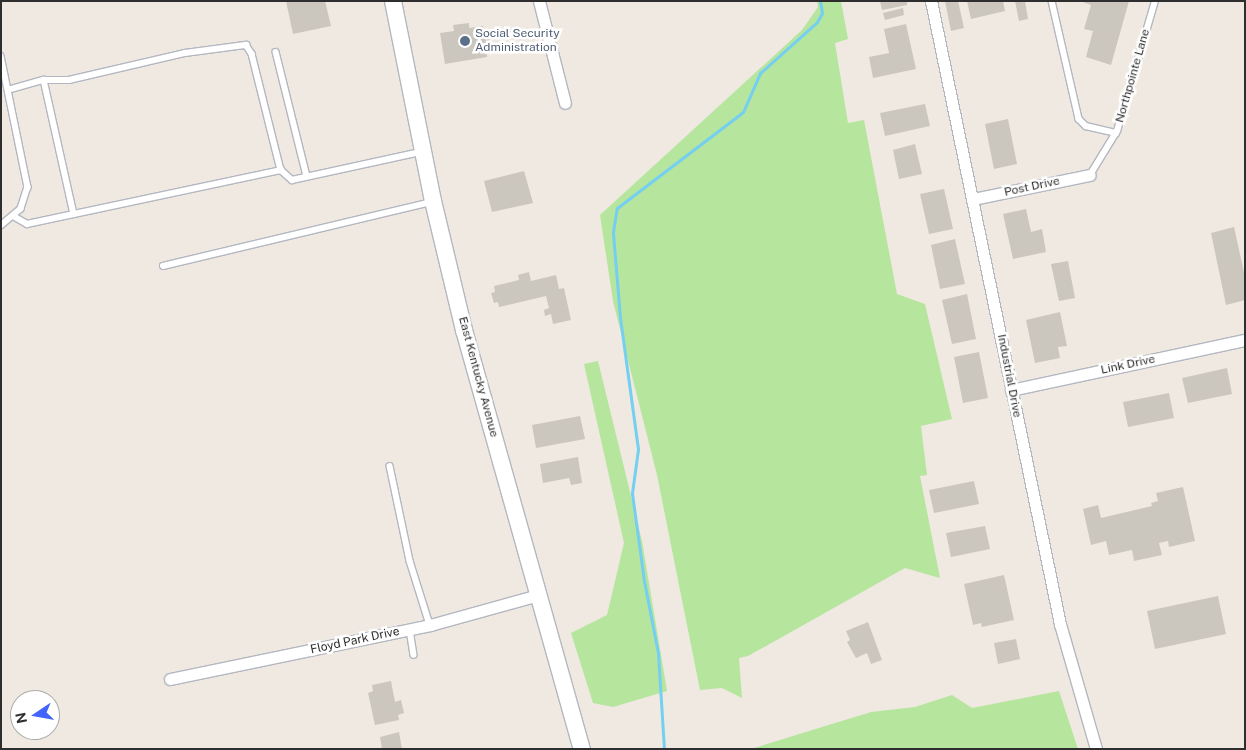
<!DOCTYPE html>
<html>
<head>
<meta charset="utf-8">
<style>
	body { margin:0 }
	#map { position:relative; width:1246px; height:750px; overflow:hidden; background:#efe9e1; font-family:"Public Sans",sans-serif }
	div>[style] { position:absolute }
	.green>* { inset:0; background:#b6e59e }
	.stream>* { height:3px; margin:-1.5px; padding:0 1.5px; transform-origin:1.5px; border-radius:1.5px; background:#75cff0 }
	.building>* { inset:0; background:#cbc7bf }
	.roads { filter:drop-shadow(1px 0 #b4b7c1) drop-shadow(-1px 0 #b4b7c1) drop-shadow(0 1px #b4b7c1) drop-shadow(0 -1px #b4b7c1) }
	.lane>* { height:5.5px; margin:-2.75px; padding:0 2.75px; transform-origin:2.75px; border-radius:2.75px; background:#fff }
	.street>* { height:11px; margin:-5.5px; padding:0 5.5px; transform-origin:5.5px; border-radius:5.5px; background:#fff }
	.secondary>* { height:16px; margin:-8px; padding:0 8px; transform-origin:8px; border-radius:8px; background:#fff }
	.dots>* { width:14px; height:14px; translate:-50% -50%; box-sizing:border-box; border:2px solid #fff; border-radius:50% }
	span { translate:-50% -50%; white-space:nowrap; text-align:center; line-height:1.15; -webkit-text-stroke:5px #fff; paint-order:stroke }
	.service-label { font-size:12px; color:#4e5e75 }
	.left { translate:0 -50%; text-align:left }
	.street-label { font-size:12px; color:#2e2e2e }
	.frame { position:absolute; inset:0; border:2px solid #2e2e2e; pointer-events:none }
	.north { position:absolute; left:10px; top:690px; width:50px; height:50px; box-sizing:border-box; background:#fff; border:1px solid #ababab; border-radius:50%; rotate:258deg; font-size:14px; font-weight:700; line-height:20px; text-align:center; color:#2e2e2e }
	.north::after { content:''; display:block; margin:auto; width:18px; height:22px; background:#4264fb; clip-path:polygon(50% 0,100% 100%,50% 72%,0 100%) }
</style>
</head>
<body>
<div id="map">
	<div class="green">
		<div style="clip-path:polygon(817px 1px,841px 1px,848px 39px,835px 43px,848px 123px,864px 120px,897px 294px,925px 304px,952px 419px,921px 426px,927px 475px,920px 476px,940px 578px,905px 568px,748px 656px,739px 658px,742px 698px,722px 688px,700px 690px,657px 475px,613px 301px,600px 215px,802px 30px,818px 7px)"></div>
		<div style="clip-path:polygon(598px 361px,642px 541px,667px 691px,613px 707px,593px 703px,571px 633px,607px 615px,624px 543px,584px 364px)"></div>
		<div style="clip-path:polygon(1059px 691px,1078px 749px,751px 749px,871px 712px,915px 707px,952px 695px,972px 708px)"></div>
	</div>
	<div class="stream">
		<div style="left:664px;top:749px;width:96px;rotate:-93.6deg"></div>
		<div style="left:658px;top:653px;width:73px;rotate:-101deg"></div>
		<div style="left:644px;top:581px;width:89px;rotate:-97.8deg"></div>
		<div style="left:632px;top:493px;width:44px;rotate:-82.2deg"></div>
		<div style="left:638px;top:449px;width:132px;rotate:-97.8deg"></div>
		<div style="left:620px;top:318px;width:86px;rotate:-94.7deg"></div>
		<div style="left:613px;top:232px;width:24px;rotate:-81deg"></div>
		<div style="left:617px;top:208px;width:158px;rotate:-37.3deg"></div>
		<div style="left:743px;top:112px;width:43px;rotate:-66.4deg"></div>
		<div style="left:760px;top:73px;width:76px;rotate:-41.8deg"></div>
		<div style="left:817px;top:22px;width:10px;rotate:-61deg"></div>
		<div style="left:822px;top:13px;width:12px;rotate:-99deg"></div>
	</div>
	<div class="building">
		<div style="clip-path:polygon(286px 1px,325px 1px,331px 26px,293px 34px)"></div>
		<div style="clip-path:polygon(880px 1px,907px 1px,907px 5px,882px 10px)"></div>
		<div style="clip-path:polygon(945px 1px,958px 1px,964px 28px,951px 31px)"></div>
		<div style="clip-path:polygon(967px 1px,1003px 1px,1005px 11px,971px 19px)"></div>
		<div style="clip-path:polygon(1015px 1px,1025px 1px,1028px 19px,1019px 21px)"></div>
		<div style="clip-path:polygon(1080px 1px,1129px 1px,1111px 65px,1086px 57px,1093px 31px,1084px 29px,1091px 5px)"></div>
		<div style="clip-path:polygon(903px 8px,904px 15px,885px 20px,883px 13px)"></div>
		<div style="clip-path:polygon(469px 23px,469px 28px,483px 26px,484px 34px,488px 34px,490px 48px,486px 49px,487px 57px,445px 64px,440px 33px,454px 31px,453px 25px)"></div>
		<div style="clip-path:polygon(906px 24px,916px 69px,873px 78px,869px 57px,889px 53px,884px 29px)"></div>
		<div style="clip-path:polygon(925px 104px,930px 126px,885px 136px,880px 113px)"></div>
		<div style="clip-path:polygon(1008px 119px,1017px 164px,994px 169px,985px 124px)"></div>
		<div style="clip-path:polygon(915px 144px,922px 174px,899px 179px,893px 150px)"></div>
		<div style="clip-path:polygon(524px 171px,533px 203px,492px 212px,484px 181px)"></div>
		<div style="clip-path:polygon(944px 189px,953px 229px,929px 234px,920px 194px)"></div>
		<div style="clip-path:polygon(1026px 209px,1031px 232px,1042px 229px,1046px 252px,1013px 259px,1003px 214px)"></div>
		<div style="clip-path:polygon(1234px 227px,1245px 277px,1245px 300px,1226px 305px,1211px 233px)"></div>
		<div style="clip-path:polygon(955px 239px,965px 284px,940px 289px,931px 245px)"></div>
		<div style="clip-path:polygon(1068px 261px,1075px 298px,1059px 301px,1051px 264px)"></div>
		<div style="clip-path:polygon(529px 272px,531px 281px,556px 275px,559px 289px,564px 288px,571px 320px,553px 324px,551px 314px,545px 316px,544px 310px,549px 308px,546px 296px,499px 307px,498px 302px,494px 303px,491px 293px,495px 292px,494px 286px,519px 280px,518px 275px)"></div>
		<div style="clip-path:polygon(967px 294px,976px 339px,952px 344px,942px 300px)"></div>
		<div style="clip-path:polygon(1060px 312px,1067px 346px,1058px 347px,1060px 358px,1035px 363px,1026px 320px)"></div>
		<div style="clip-path:polygon(979px 352px,988px 398px,963px 403px,954px 357px)"></div>
		<div style="clip-path:polygon(1227px 368px,1232px 394px,1188px 403px,1182px 378px)"></div>
		<div style="clip-path:polygon(1169px 393px,1174px 418px,1128px 427px,1123px 402px)"></div>
		<div style="clip-path:polygon(580px 416px,585px 439px,536px 448px,532px 425px)"></div>
		<div style="clip-path:polygon(578px 457px,582px 483px,571px 485px,569px 478px,543px 483px,540px 464px)"></div>
		<div style="clip-path:polygon(974px 481px,979px 504px,934px 513px,929px 490px)"></div>
		<div style="clip-path:polygon(1183px 487px,1195px 541px,1169px 547px,1168px 541px,1159px 543px,1162px 555px,1134px 561px,1132px 550px,1109px 555px,1106px 541px,1091px 545px,1083px 509px,1098px 505px,1101px 518px,1152px 506px,1151px 503px,1158px 501px,1156px 493px)"></div>
		<div style="clip-path:polygon(985px 526px,990px 549px,951px 557px,946px 533px)"></div>
		<div style="clip-path:polygon(1004px 575px,1014px 620px,982px 627px,981px 623px,973px 625px,964px 584px)"></div>
		<div style="clip-path:polygon(1218px 596px,1226px 634px,1155px 649px,1147px 611px)"></div>
		<div style="clip-path:polygon(868px 622px,882px 660px,871px 664px,867px 653px,856px 658px,847px 642px,850px 640px,846px 631px)"></div>
		<div style="clip-path:polygon(1016px 639px,1020px 659px,998px 664px,994px 643px)"></div>
		<div style="clip-path:polygon(391px 681px,395px 702px,401px 700px,404px 713px,398px 715px,399px 720px,375px 725px,368px 693px,373px 691px,372px 685px)"></div>
		<div style="clip-path:polygon(399px 732px,402px 749px,382px 749px,380px 737px)"></div>
	</div>
	<div class="roads">
		<div class="lane">
			<div style="left:1052px;top:1px;width:121px;rotate:77.1deg"></div>
			<div style="left:1079px;top:119px;width:10px;rotate:45deg"></div>
			<div style="left:1086px;top:126px;width:31px;rotate:13deg"></div>
			<div style="left:276px;top:52px;width:128px;rotate:76deg"></div>
			<div style="left:1px;top:56px;width:134px;rotate:78.4deg"></div>
			<div style="left:28px;top:187px;width:23px;rotate:108deg"></div>
			<div style="left:21px;top:209px;width:26px;rotate:140deg"></div>
			<div style="left:44px;top:80px;width:137px;rotate:77.4deg"></div>
			<div style="left:8px;top:90px;width:37px;rotate:-16deg"></div>
			<div style="left:44px;top:80px;width:25px"></div>
			<div style="left:69px;top:80px;width:119px;rotate:-13.1deg"></div>
			<div style="left:185px;top:53px;width:62px;rotate:-7.5deg"></div>
			<div style="left:246px;top:45px;width:11px;rotate:56deg"></div>
			<div style="left:252px;top:54px;width:120px;rotate:76deg"></div>
			<div style="left:1090px;top:175px;width:52px;rotate:-58.5deg"></div>
			<div style="left:1117px;top:131px;width:135px;rotate:-73.7deg"></div>
			<div style="left:15px;top:217px;width:14px;rotate:30deg"></div>
			<div style="left:27px;top:224px;width:260px;rotate:-12deg"></div>
			<div style="left:281px;top:170px;width:15px;rotate:42deg"></div>
			<div style="left:292px;top:180px;width:131px;rotate:-12.3deg"></div>
			<div style="left:163px;top:266px;width:276px;rotate:-13.4deg"></div>
			<div style="left:390px;top:466px;width:97px;rotate:78.1deg"></div>
			<div style="left:410px;top:561px;width:67px;rotate:72.6deg"></div>
			<div style="left:410px;top:630px;width:25px;rotate:81deg"></div>
		</div>
		<div class="street">
			<div style="left:539px;top:1px;width:105px;rotate:75.7deg"></div>
			<div style="left:931px;top:1px;width:636px;rotate:78.3deg"></div>
			<div style="left:1060px;top:624px;width:130px;rotate:73.9deg"></div>
			<div style="left:973px;top:199px;width:119px;rotate:-11.6deg"></div>
			<div style="left:1011px;top:390px;width:239px;rotate:-12.1deg"></div>
			<div style="left:170px;top:679px;width:266px;rotate:-11.7deg"></div>
			<div style="left:430px;top:625px;width:112px;rotate:-15.5deg"></div>
		</div>
		<div class="secondary">
			<div style="left:393px;top:1px;width:204px;rotate:78.7deg"></div>
			<div style="left:433px;top:201px;width:133px;rotate:76.5deg"></div>
			<div style="left:464px;top:330px;width:435px;rotate:74.3deg"></div>
		</div>
	</div>
	<div class="dots">
		<div style="left:465px;top:41px;background:#5c6f8a"></div>
	</div>
	<div class="service-label">
		<span class="left" style="left:475px;top:41px">Social Security<br>Administration</span>
	</div>
	<div class="street-label">
		<span style="left:1133px;top:76px;rotate:-74deg">Northpointe Lane</span>
		<span style="left:1032px;top:187px;rotate:-12deg">Post Drive</span>
		<span style="left:1128px;top:365px;rotate:-12deg">Link Drive</span>
		<span style="left:1009px;top:376px;rotate:79deg">Industrial Drive</span>
		<span style="left:478px;top:377px;rotate:75deg">East Kentucky Avenue</span>
		<span style="left:355px;top:641px;rotate:-12deg">Floyd Park Drive</span>
	</div>
	<div class="frame"></div>
	<div class="north">N</div>
</div>
</body>
</html>
